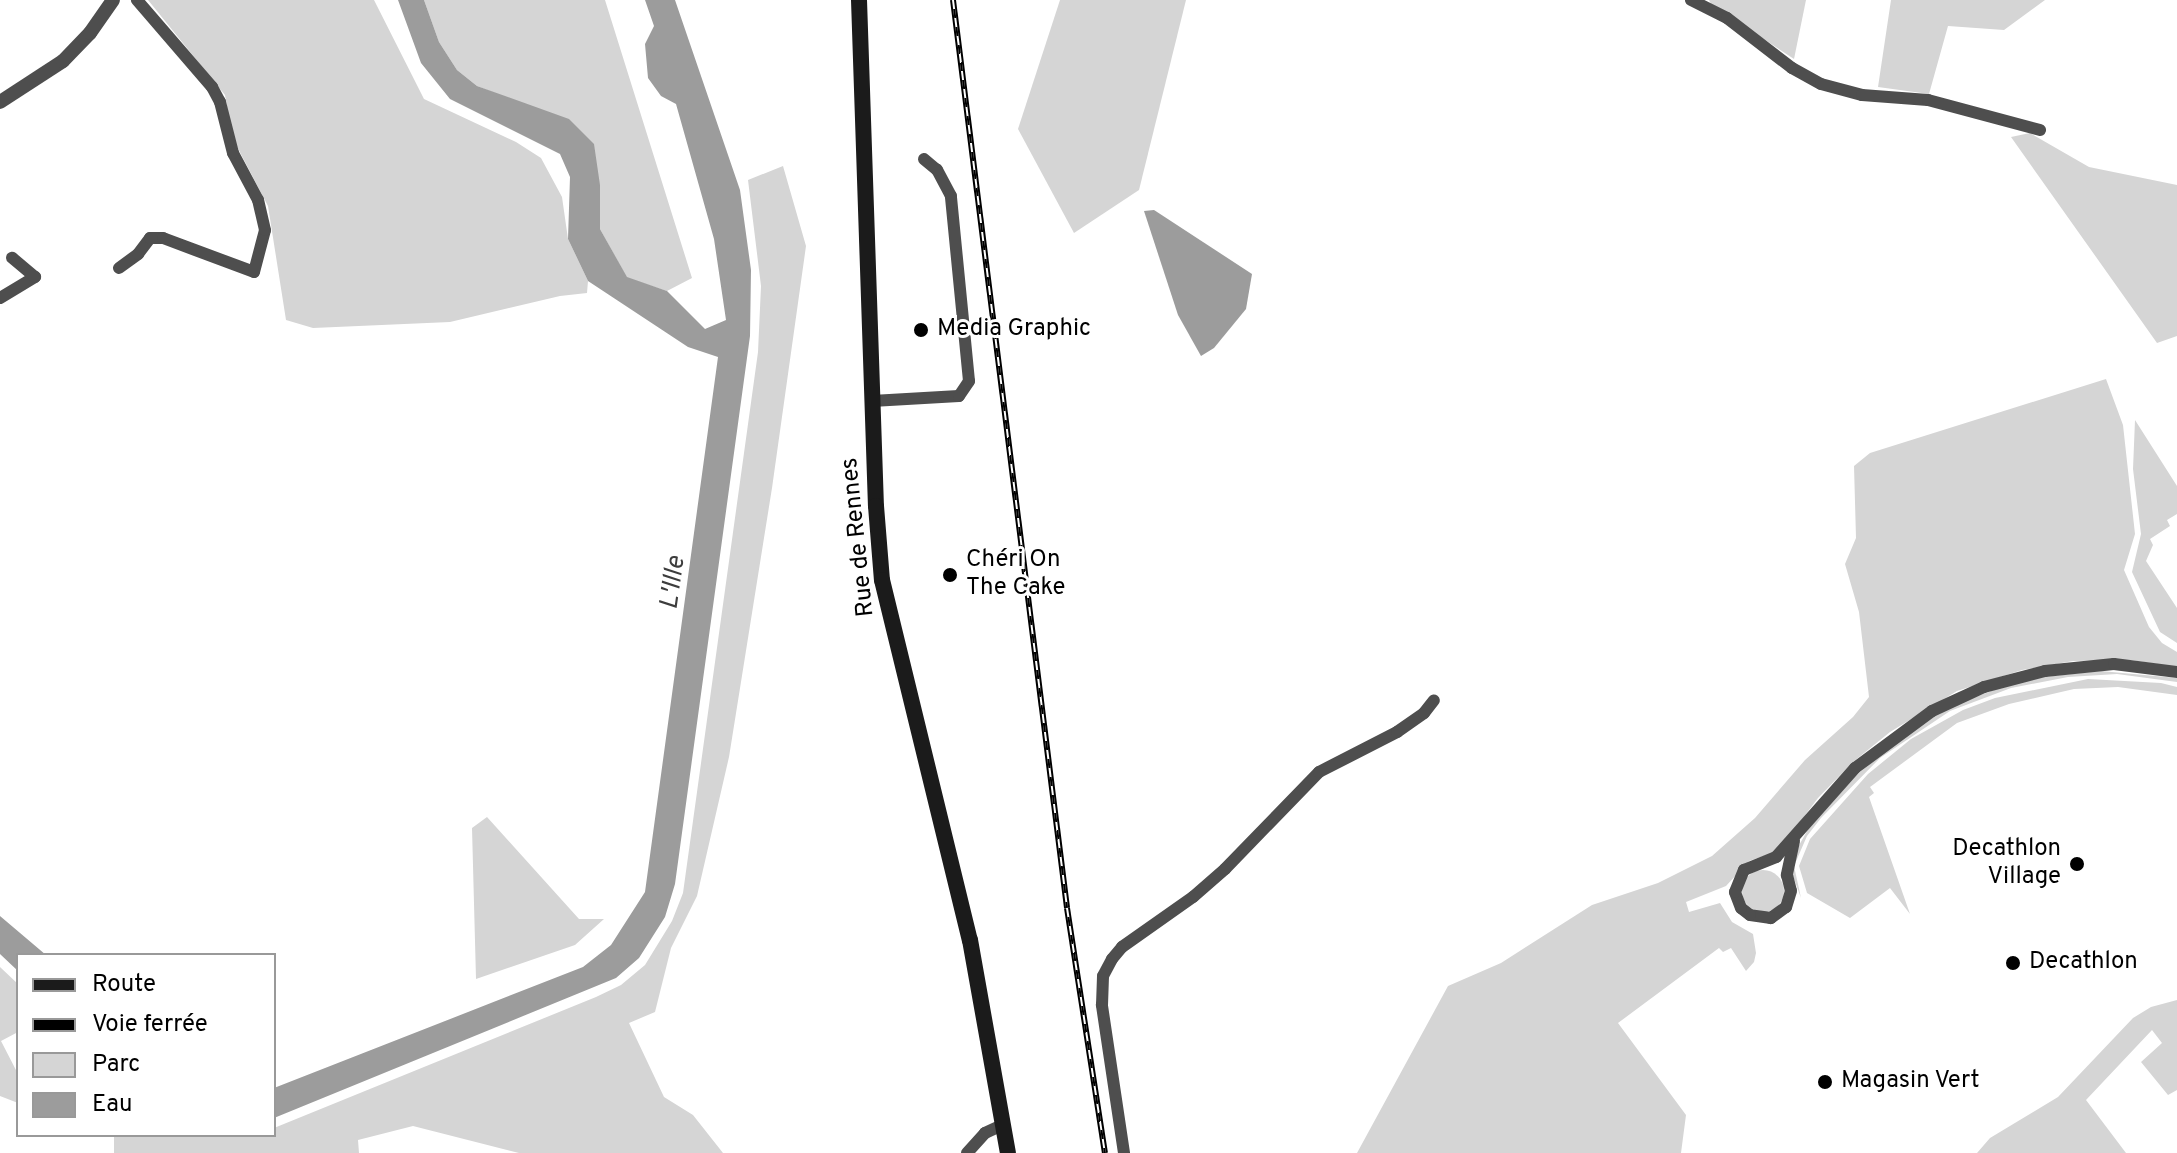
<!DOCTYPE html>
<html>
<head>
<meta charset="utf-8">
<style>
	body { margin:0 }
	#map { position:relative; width:2177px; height:1153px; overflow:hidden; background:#fff; font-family:Overpass,sans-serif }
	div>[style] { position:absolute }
	.green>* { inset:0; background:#d5d5d5 }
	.round { border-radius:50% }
	.water>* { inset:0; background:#9c9c9c }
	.minor>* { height:12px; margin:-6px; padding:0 6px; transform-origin:6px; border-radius:6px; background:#4e4e4e }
	.tertiary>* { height:14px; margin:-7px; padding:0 7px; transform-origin:7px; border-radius:7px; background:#4e4e4e }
	.secondary>* { height:16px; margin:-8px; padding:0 8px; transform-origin:8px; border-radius:8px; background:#1b1b1b }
	.rail>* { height:6px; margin-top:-3px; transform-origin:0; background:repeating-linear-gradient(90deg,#fff 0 9px,#000 0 18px); box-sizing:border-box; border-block:2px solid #000 }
	.dots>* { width:22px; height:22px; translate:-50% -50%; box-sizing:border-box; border:4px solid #fff; border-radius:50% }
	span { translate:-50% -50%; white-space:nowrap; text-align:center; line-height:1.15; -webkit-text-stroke:6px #fff; paint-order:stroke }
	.poi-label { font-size:24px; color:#000 }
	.left { translate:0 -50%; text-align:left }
	.right { translate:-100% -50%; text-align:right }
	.street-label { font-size:24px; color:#000 }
	.water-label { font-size:26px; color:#3d3d3d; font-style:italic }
	.legend { position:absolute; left:16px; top:953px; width:260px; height:184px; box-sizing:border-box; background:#fff; border:2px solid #999; margin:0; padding:10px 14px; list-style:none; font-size:24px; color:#000 }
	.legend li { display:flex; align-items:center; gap:16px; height:40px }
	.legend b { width:40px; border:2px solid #999 }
</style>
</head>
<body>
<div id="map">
	<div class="green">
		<div style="clip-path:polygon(148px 0,374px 0,424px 99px,516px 142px,541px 158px,562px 197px,568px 239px,588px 281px,587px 293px,560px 296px,450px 322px,313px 328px,286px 320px,268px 206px,232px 137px,225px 95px)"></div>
		<div style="clip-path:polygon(424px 0,605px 0,692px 278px,667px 291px,627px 278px,600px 229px,600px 185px,551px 115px,477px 86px,457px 70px,439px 42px)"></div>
		<div style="clip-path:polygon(1060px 0,1186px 0,1139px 190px,1074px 233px,1018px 129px)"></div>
		<div style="clip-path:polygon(1709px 0,1806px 0,1794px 59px,1711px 4px)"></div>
		<div style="clip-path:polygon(1891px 0,2045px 0,2004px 30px,1948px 26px,1929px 94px,1878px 87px)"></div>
		<div style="clip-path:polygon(2030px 133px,2089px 167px,2177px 185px,2177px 336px,2157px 343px,2011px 137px)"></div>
		<div style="clip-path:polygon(783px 166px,806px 246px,772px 488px,729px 757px,697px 896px,671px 948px,655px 1012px,629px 1023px,664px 1097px,693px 1115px,723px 1153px,519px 1153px,413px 1126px,358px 1140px,359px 1153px,114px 1153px,114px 1135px,274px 1135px,274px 1128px,596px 997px,621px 985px,645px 965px,672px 921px,683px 893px,758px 352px,761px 286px,748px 180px)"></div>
		<div style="clip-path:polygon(2106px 379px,2123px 425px,2135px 534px,2124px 570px,2149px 627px,2162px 643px,2177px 652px,2177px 667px,2131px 660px,2073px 661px,2022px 670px,1957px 691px,1890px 732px,1853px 762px,1818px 798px,1778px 851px,1749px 861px,1726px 886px,1686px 902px,1689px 912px,1720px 903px,1732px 922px,1753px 934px,1756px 953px,1754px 962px,1746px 971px,1731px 948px,1723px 952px,1719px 948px,1618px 1023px,1686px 1115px,1681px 1153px,1357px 1153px,1448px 986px,1501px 963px,1592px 905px,1658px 883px,1712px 856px,1755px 818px,1805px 760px,1853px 717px,1869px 697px,1859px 612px,1845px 564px,1856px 538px,1854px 466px,1870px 453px)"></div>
		<div style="clip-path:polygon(2135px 420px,2177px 486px,2177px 514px,2167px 520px,2170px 526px,2150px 539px,2153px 545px,2146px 561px,2177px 608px,2177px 643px,2160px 632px,2132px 572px,2141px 534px,2133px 469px)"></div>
		<div style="clip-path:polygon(2101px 671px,2177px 678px,2177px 682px,2117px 674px,2068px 677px,2011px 688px,1950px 711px,1880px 758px,1821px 818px,1807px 836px,1794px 866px,1801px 898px,1793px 876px,1794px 854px,1810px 826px,1855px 776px,1922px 723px,1957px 704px,2002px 687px,2043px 677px)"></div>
		<div style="clip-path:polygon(2088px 679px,2161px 683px,2177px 687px,2177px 695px,2118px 687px,2074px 689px,2009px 704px,1957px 723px,1870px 787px,1874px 793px,1869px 797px,1910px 914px,1890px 888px,1850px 918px,1807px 893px,1799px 866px,1810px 839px,1868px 774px,1911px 739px,1963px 710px,1995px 698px)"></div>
		<div style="clip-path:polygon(487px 817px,579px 919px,604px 919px,575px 945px,476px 979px,472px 828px)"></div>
		<div class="round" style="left:1742px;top:870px;width:42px;height:42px"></div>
		<div style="clip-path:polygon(0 967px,18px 984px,18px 1032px,1px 1041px,18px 1074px,18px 1103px,0 1096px)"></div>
		<div style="clip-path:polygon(2177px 1000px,2177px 1090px,2168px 1095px,2141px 1062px,2162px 1043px,2152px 1030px,2086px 1100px,2126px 1153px,1977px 1153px,1990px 1138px,2058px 1097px,2133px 1018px,2151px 1007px)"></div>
	</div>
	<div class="water">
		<div style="clip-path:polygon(398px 0,424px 0,439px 42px,457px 70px,477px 86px,569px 119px,594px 144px,600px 185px,600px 229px,627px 277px,667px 291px,705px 329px,726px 320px,714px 239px,676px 104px,661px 96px,648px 78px,645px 44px,654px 26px,645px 0,675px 0,740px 190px,751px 270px,750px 336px,675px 884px,665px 917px,639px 958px,616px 978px,274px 1118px,274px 1088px,583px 967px,611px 945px,645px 892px,718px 357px,688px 347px,588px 281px,568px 239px,570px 177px,560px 154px,450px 99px,421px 63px)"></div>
		<div style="clip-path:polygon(1154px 210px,1252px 274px,1246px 309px,1214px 348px,1201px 356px,1178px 315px,1144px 211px)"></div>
		<div style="clip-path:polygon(0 916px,46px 955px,18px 955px,18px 971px,0 954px)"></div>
	</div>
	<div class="minor">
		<div style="left:1691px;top:0;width:40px;rotate:26.6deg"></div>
		<div style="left:1727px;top:18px;width:82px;rotate:37.6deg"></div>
		<div style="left:1792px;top:68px;width:33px;rotate:29deg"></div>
		<div style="left:1821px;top:84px;width:42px;rotate:15deg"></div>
		<div style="left:1862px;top:95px;width:66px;rotate:4.3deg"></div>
		<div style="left:1928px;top:100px;width:116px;rotate:15deg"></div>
		<div style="left:119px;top:268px;width:24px;rotate:-36deg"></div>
		<div style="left:138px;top:254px;width:20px;rotate:-53deg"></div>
		<div style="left:150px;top:238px;width:13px"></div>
		<div style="left:163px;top:238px;width:97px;rotate:20.5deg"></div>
		<div style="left:254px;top:272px;width:43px;rotate:-75.3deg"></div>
		<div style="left:265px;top:230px;width:31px;rotate:-103deg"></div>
		<div style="left:258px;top:200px;width:53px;rotate:-118deg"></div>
		<div style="left:233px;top:153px;width:53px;rotate:-104.3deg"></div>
		<div style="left:220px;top:102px;width:17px;rotate:-118deg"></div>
		<div style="left:212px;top:87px;width:115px;rotate:-130.8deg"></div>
		<div style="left:0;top:298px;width:41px;rotate:-31deg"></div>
		<div style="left:35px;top:277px;width:30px;rotate:-140deg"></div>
		<div style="left:872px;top:401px;width:87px;rotate:-3.3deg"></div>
		<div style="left:959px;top:396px;width:18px;rotate:-56deg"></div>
		<div style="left:969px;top:381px;width:186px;rotate:-95.6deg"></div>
		<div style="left:951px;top:196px;width:30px;rotate:-118deg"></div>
		<div style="left:937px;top:170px;width:17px;rotate:-140deg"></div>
		<div style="left:1794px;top:841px;width:35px;rotate:102deg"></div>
		<div style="left:1787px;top:875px;width:16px;rotate:76deg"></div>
		<div style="left:1791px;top:891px;width:17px;rotate:107deg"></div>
		<div style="left:1786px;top:907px;width:19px;rotate:144deg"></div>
		<div style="left:1771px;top:918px;width:21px;rotate:-172deg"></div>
		<div style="left:1750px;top:915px;width:11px;rotate:-142deg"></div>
		<div style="left:1741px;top:908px;width:17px;rotate:-111deg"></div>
		<div style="left:1735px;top:892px;width:24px;rotate:-68deg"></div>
		<div style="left:1744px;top:870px;width:35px;rotate:-22deg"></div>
		<div style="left:1776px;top:857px;width:119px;rotate:-48.4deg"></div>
		<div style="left:1855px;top:768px;width:96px;rotate:-36.5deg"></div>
		<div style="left:1932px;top:711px;width:57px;rotate:-24.8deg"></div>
		<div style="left:1984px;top:687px;width:63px;rotate:-14.7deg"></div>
		<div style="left:2045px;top:671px;width:69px;rotate:-5.8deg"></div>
		<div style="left:2114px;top:664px;width:64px;rotate:7.2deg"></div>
		<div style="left:967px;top:1153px;width:27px;rotate:-48deg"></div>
		<div style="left:985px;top:1133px;width:19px;rotate:-25deg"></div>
		<div style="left:1124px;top:1153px;width:150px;rotate:-98.5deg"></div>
		<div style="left:1102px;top:1005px;width:29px;rotate:-88deg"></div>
		<div style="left:1103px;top:976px;width:19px;rotate:-62deg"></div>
		<div style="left:1112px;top:959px;width:16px;rotate:-50deg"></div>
		<div style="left:1122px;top:947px;width:87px;rotate:-35.2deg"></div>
		<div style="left:1193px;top:897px;width:43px;rotate:-41.2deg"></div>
		<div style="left:1225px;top:869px;width:135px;rotate:-45.9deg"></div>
		<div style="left:1319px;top:772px;width:88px;rotate:-27.1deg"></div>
		<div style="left:1397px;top:732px;width:33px;rotate:-35deg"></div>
		<div style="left:1424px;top:713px;width:16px;rotate:-52deg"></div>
	</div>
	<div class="tertiary">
		<div style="left:0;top:102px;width:75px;rotate:-33.1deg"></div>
		<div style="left:63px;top:61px;width:39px;rotate:-46deg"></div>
		<div style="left:90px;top:33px;width:40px;rotate:-55.1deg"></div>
	</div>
	<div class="secondary">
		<div style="left:859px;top:0;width:506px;rotate:88.08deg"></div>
		<div style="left:876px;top:506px;width:74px;rotate:85.4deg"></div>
		<div style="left:882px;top:580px;width:371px;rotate:76.3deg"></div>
		<div style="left:970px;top:940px;width:216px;rotate:79.9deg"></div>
	</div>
	<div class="rail">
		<div style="left:953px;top:0;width:915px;rotate:82.84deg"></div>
		<div style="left:1067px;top:908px;width:248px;rotate:81.2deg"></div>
	</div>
	<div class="dots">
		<div style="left:921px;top:330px;background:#000"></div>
		<div style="left:950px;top:575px;background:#000"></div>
		<div style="left:2077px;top:864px;background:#000"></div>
		<div style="left:2013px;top:963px;background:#000"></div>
		<div style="left:1825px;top:1082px;background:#000"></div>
	</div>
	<div class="poi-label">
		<span class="left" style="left:937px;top:330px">Media Graphic</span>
		<span class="left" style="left:966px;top:575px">Chéri On<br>The Cake</span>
		<span class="right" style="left:2061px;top:864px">Decathlon<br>Village</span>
		<span class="left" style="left:2029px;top:963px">Decathlon</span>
		<span class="left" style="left:1841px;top:1082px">Magasin Vert</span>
	</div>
	<div class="street-label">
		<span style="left:859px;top:537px;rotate:-96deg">Rue de Rennes</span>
	</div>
	<div class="water-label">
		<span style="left:674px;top:583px;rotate:-82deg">L'Ille</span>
	</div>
	<ul class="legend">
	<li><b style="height:10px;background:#1b1b1b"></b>Route</li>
	<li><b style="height:10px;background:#000"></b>Voie ferrée</li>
	<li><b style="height:22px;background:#d5d5d5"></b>Parc</li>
	<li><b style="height:22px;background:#9c9c9c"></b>Eau</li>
	</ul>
</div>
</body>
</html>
